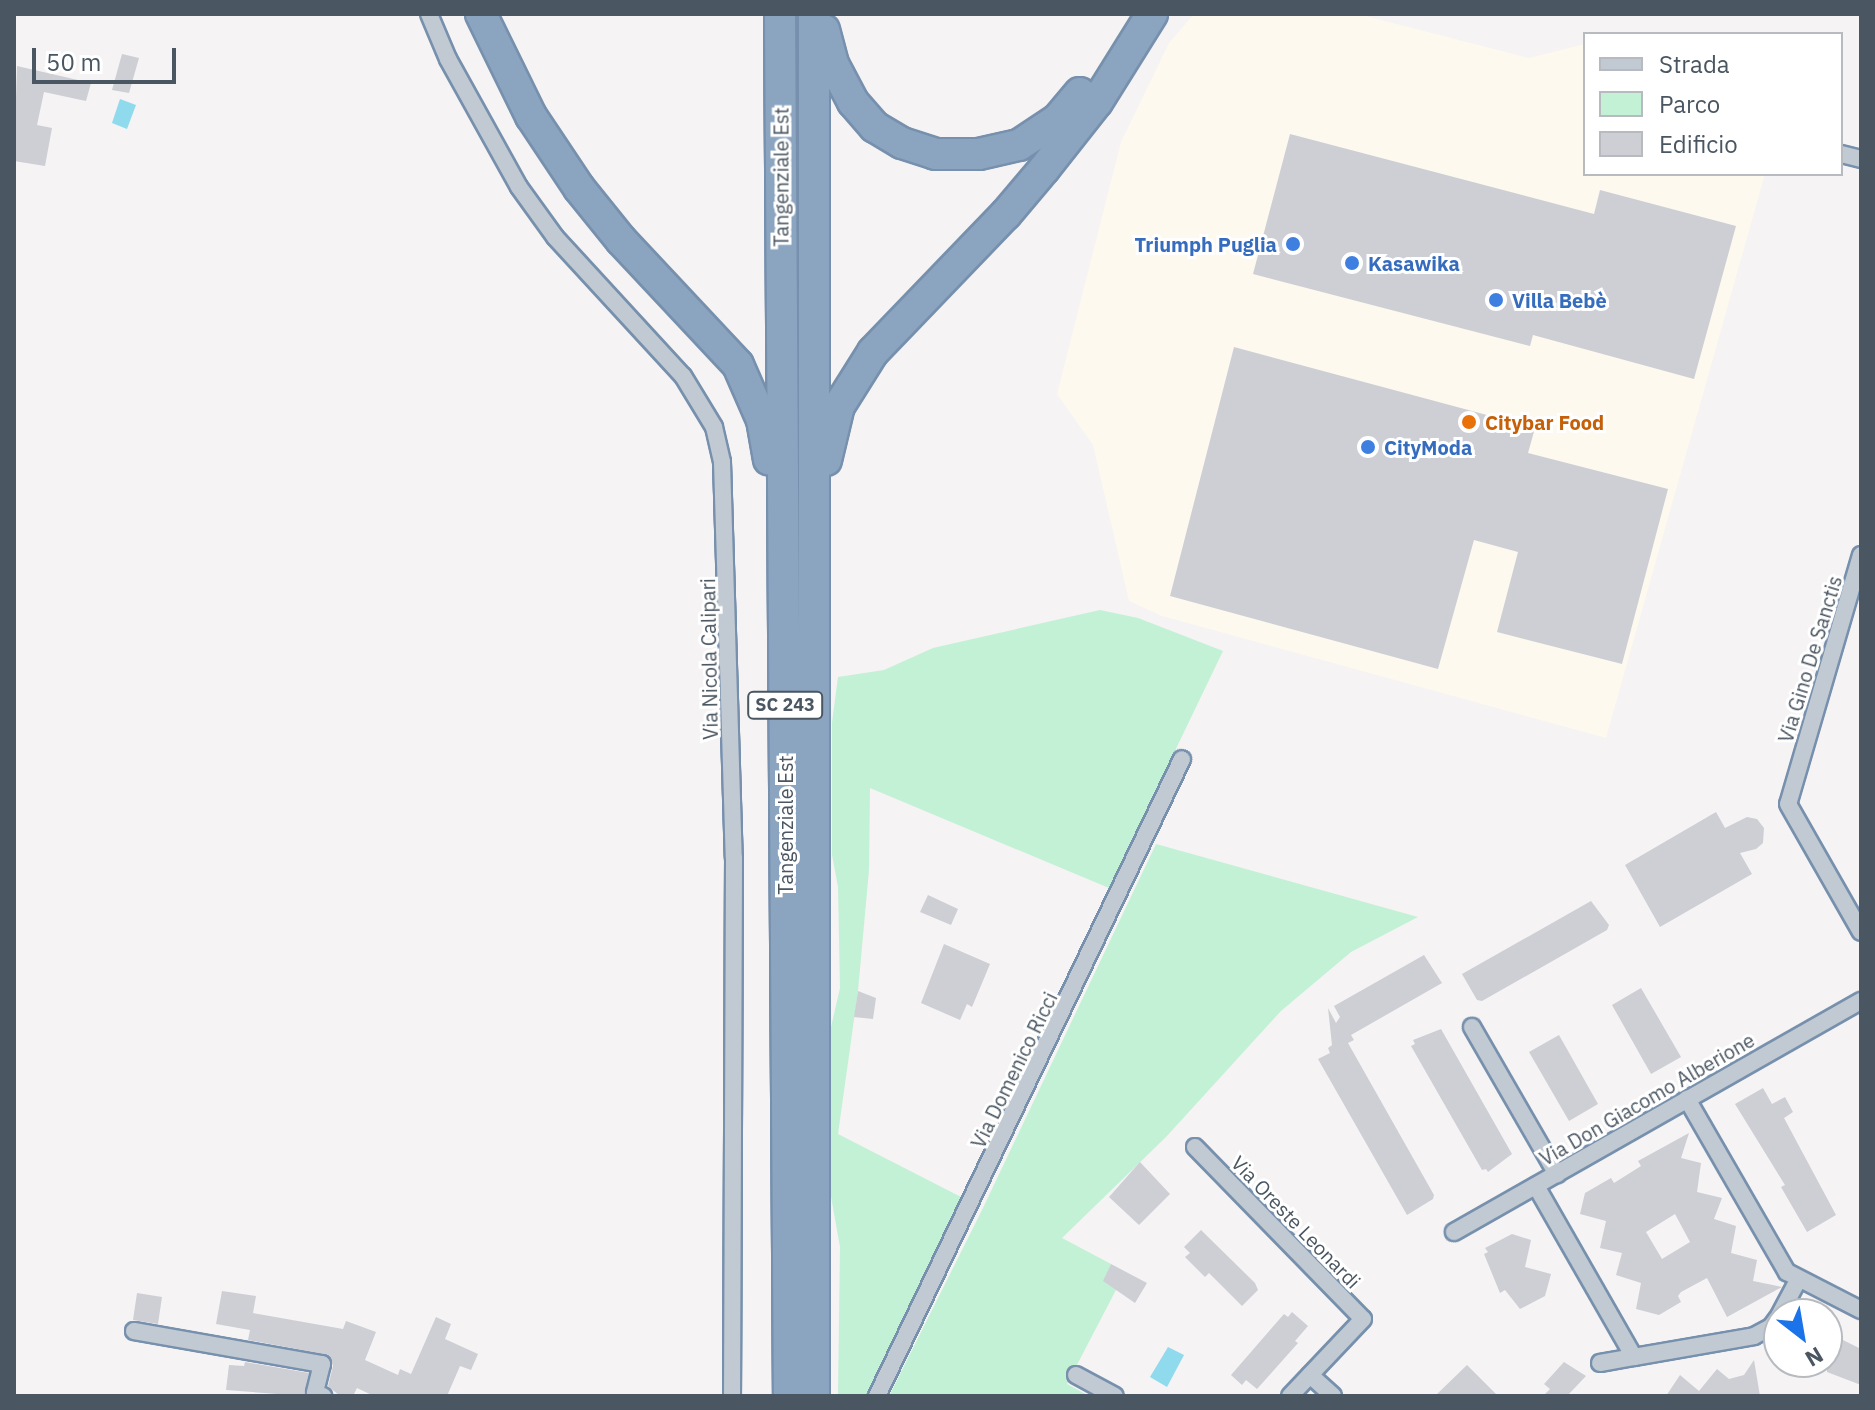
<!DOCTYPE html>
<html>
<head>
<meta charset="utf-8">
<style>
	body { margin:0 }
	#map { position:relative; width:1875px; height:1410px; overflow:hidden; background:#f5f3f3; font-family:"IBM Plex Sans",sans-serif }
	div>[style] { position:absolute }
	.commercial>* { inset:0; background:#fdf9ef }
	.green>* { inset:0; background:#c3f1d5 }
	.water>* { inset:0; background:#90daee }
	.building>* { inset:0; background:#cdcfd5 }
	.roads { filter:drop-shadow(2px 0 #7690ad) drop-shadow(-2px 0 #7690ad) drop-shadow(0 2px #7690ad) drop-shadow(0 -2px #7690ad) }
	.street>* { height:16px; margin:-8px; padding:0 8px; transform-origin:8px; border-radius:8px; background:#c1cad2 }
	.highway>* { height:30px; margin:-15px; padding:0 15px; transform-origin:15px; border-radius:15px; background:#8ba5c1 }
	.dots>* { width:22px; height:22px; translate:-50% -50%; box-sizing:border-box; border:4px solid #fff; border-radius:50% }
	span { translate:-50% -50%; white-space:nowrap; text-align:center; line-height:1.15; -webkit-text-stroke:6px #fff; paint-order:stroke }
	.shield-label span { padding:2px 6px; background:#fff; border:2px solid; border-radius:6px; -webkit-text-stroke-width:0 }
	.shield-label { font-size:18px; color:#4a5661; font-weight:700 }
	.street-label { font-size:20px; color:#4a5661 }
	.shop-label { font-size:20px; color:#366cbe; font-weight:700 }
	.right { translate:-100% -50%; text-align:right }
	.left { translate:0 -50%; text-align:left }
	.food-label { font-size:20px; color:#c56008; font-weight:700 }
	.frame { position:absolute; inset:0; border:16px solid #4a5661; pointer-events:none }
	.legend { position:absolute; left:1583px; top:32px; width:260px; height:144px; box-sizing:border-box; background:#fff; border:2px solid #b7bbc0; margin:0; padding:10px 14px; list-style:none; font-size:24px; color:#4a5661 }
	.legend li { display:flex; align-items:center; gap:16px; height:40px }
	.legend b { width:40px; border:2px solid #b7bbc0 }
	.north { position:absolute; left:1763px; top:1298px; width:80px; height:80px; box-sizing:border-box; background:#fff; border:2px solid #b7bbc0; border-radius:50%; rotate:149deg; font-size:22px; font-weight:700; line-height:32px; text-align:center; color:#4a5661 }
	.north::after { content:''; display:block; margin:auto; width:28px; height:36px; background:#1a73e8; clip-path:polygon(50% 0,100% 100%,50% 72%,0 100%) }
	.scale { position:absolute; left:32px; top:48px; width:144px; height:36px; box-sizing:border-box; border:4px solid #4a5661; border-top:0; padding-left:10px; font-size:24px; line-height:28px; white-space:nowrap; color:#4a5661; -webkit-text-stroke:6px #fff; paint-order:stroke }
</style>
</head>
<body>
<div id="map">
	<div class="commercial">
		<div style="clip-path:polygon(1194px 14px,1358px 14px,1529px 58px,1585px 44px,1585px 174px,1765px 174px,1606px 738px,1162px 616px,1129px 601px,1093px 445px,1057px 394px,1121px 142px,1169px 43px)"></div>
	</div>
	<div class="green">
		<div style="clip-path:polygon(1100px 610px,1138px 618px,1223px 651px,1109px 888px,870px 788px,869px 870px,858px 991px,838px 1134px,963px 1198px,869px 1396px,838px 1396px,840px 1247px,830px 1191px,831px 1027px,840px 988px,838px 887px,832px 855px,832px 722px,838px 677px,884px 670px,933px 648px)"></div>
		<div style="clip-path:polygon(1156px 844px,1418px 917px,1351px 952px,1281px 1011px,1166px 1137px,1062px 1238px,1111px 1264px,1104px 1281px,1117px 1288px,1067px 1384px,1089px 1396px,889px 1396px,982px 1210px)"></div>
	</div>
	<div class="water">
		<div style="clip-path:polygon(120px 99px,136px 105px,127px 129px,112px 123px)"></div>
		<div style="clip-path:polygon(1168px 1347px,1184px 1355px,1167px 1387px,1150px 1377px)"></div>
	</div>
	<div class="building">
		<div style="clip-path:polygon(122px 54px,139px 58px,129px 93px,112px 90px)"></div>
		<div style="clip-path:polygon(17px 66px,91px 83px,86px 101px,44px 92px,37px 125px,52px 128px,45px 166px,14px 161px)"></div>
		<div style="clip-path:polygon(1290px 134px,1594px 214px,1600px 190px,1736px 226px,1694px 379px,1533px 335px,1530px 346px,1253px 274px)"></div>
		<div style="clip-path:polygon(1234px 347px,1535px 428px,1528px 453px,1668px 489px,1622px 664px,1497px 632px,1518px 552px,1474px 540px,1438px 669px,1170px 596px)"></div>
		<div style="clip-path:polygon(1716px 812px,1725px 828px,1747px 817px,1757px 819px,1764px 828px,1763px 843px,1756px 849px,1740px 853px,1752px 874px,1660px 927px,1625px 865px)"></div>
		<div style="clip-path:polygon(928px 895px,958px 909px,951px 925px,920px 912px)"></div>
		<div style="clip-path:polygon(1591px 901px,1609px 925px,1607px 930px,1482px 1001px,1477px 1000px,1462px 974px)"></div>
		<div style="clip-path:polygon(944px 944px,990px 964px,972px 1007px,967px 1004px,960px 1020px,921px 1003px)"></div>
		<div style="clip-path:polygon(1424px 955px,1442px 983px,1351px 1035px,1354px 1040px,1348px 1043px,1434px 1195px,1433px 1199px,1407px 1215px,1318px 1059px,1330px 1053px,1328px 1048px,1332px 1045px,1328px 1008px,1336px 1023px,1340px 1017px,1334px 1006px)"></div>
		<div style="clip-path:polygon(1641px 988px,1681px 1057px,1651px 1074px,1612px 1005px)"></div>
		<div style="clip-path:polygon(858px 991px,876px 998px,873px 1019px,854px 1017px)"></div>
		<div style="clip-path:polygon(1441px 1029px,1512px 1154px,1488px 1172px,1486px 1169px,1482px 1170px,1411px 1046px,1415px 1044px,1413px 1040px)"></div>
		<div style="clip-path:polygon(1559px 1035px,1598px 1104px,1569px 1121px,1529px 1052px)"></div>
		<div style="clip-path:polygon(1763px 1088px,1772px 1104px,1785px 1097px,1793px 1112px,1784px 1118px,1836px 1215px,1807px 1232px,1781px 1187px,1785px 1185px,1735px 1104px)"></div>
		<div style="clip-path:polygon(evenodd,1689px 1133px,1681px 1158px,1701px 1163px,1697px 1192px,1722px 1198px,1714px 1219px,1736px 1226px,1731px 1253px,1757px 1260px,1753px 1281px,1782px 1287px,1727px 1317px,1707px 1278px,1681px 1292px,1678px 1296px,1681px 1302px,1659px 1315px,1636px 1309px,1641px 1283px,1616px 1275px,1622px 1253px,1600px 1248px,1606px 1221px,1580px 1214px,1585px 1193px,1611px 1178px,1614px 1183px,1641px 1166px,1638px 1161px,1689px 1133px,1675px 1214px,1690px 1242px,1662px 1259px,1646px 1232px,1675px 1214px)"></div>
		<div style="clip-path:polygon(1140px 1162px,1170px 1194px,1139px 1225px,1109px 1197px)"></div>
		<div style="clip-path:polygon(1201px 1230px,1255px 1283px,1258px 1290px,1242px 1306px,1209px 1273px,1205px 1277px,1185px 1257px,1190px 1253px,1184px 1247px)"></div>
		<div style="clip-path:polygon(1512px 1234px,1531px 1240px,1525px 1267px,1551px 1274px,1545px 1296px,1520px 1309px,1505px 1290px,1500px 1293px,1484px 1254px,1488px 1252px,1485px 1248px)"></div>
		<div style="clip-path:polygon(1111px 1264px,1147px 1283px,1135px 1303px,1103px 1281px)"></div>
		<div style="clip-path:polygon(222px 1291px,256px 1296px,253px 1313px,343px 1329px,346px 1321px,376px 1332px,365px 1360px,398px 1375px,400px 1369px,411px 1374px,436px 1317px,451px 1324px,445px 1339px,478px 1354px,471px 1370px,460px 1366px,447px 1396px,374px 1396px,357px 1388px,353px 1396px,340px 1396px,328px 1386px,333px 1366px,329px 1355px,248px 1340px,250px 1330px,216px 1324px)"></div>
		<div style="clip-path:polygon(137px 1293px,162px 1297px,158px 1324px,133px 1320px)"></div>
		<div style="clip-path:polygon(1292px 1312px,1308px 1326px,1295px 1341px,1298px 1343px,1257px 1389px,1246px 1380px,1242px 1385px,1231px 1375px,1284px 1314px,1288px 1317px)"></div>
		<div style="clip-path:polygon(1827px 1332px,1861px 1349px,1861px 1385px,1827px 1372px)"></div>
		<div style="clip-path:polygon(1754px 1360px,1760px 1396px,1666px 1396px,1680px 1375px,1699px 1391px,1717px 1369px,1729px 1379px,1744px 1375px)"></div>
		<div style="clip-path:polygon(245px 1362px,309px 1373px,304px 1396px,226px 1390px,229px 1365px,244px 1366px)"></div>
		<div style="clip-path:polygon(1564px 1362px,1586px 1376px,1567px 1396px,1543px 1396px,1550px 1389px,1544px 1384px)"></div>
		<div style="clip-path:polygon(1467px 1365px,1498px 1396px,1435px 1396px)"></div>
	</div>
	<div class="roads">
		<div class="street">
			<div style="left:429px;top:14px;width:49px;rotate:67.1deg"></div>
			<div style="left:448px;top:59px;width:146px;rotate:61deg"></div>
			<div style="left:519px;top:187px;width:62px;rotate:54.2deg"></div>
			<div style="left:555px;top:237px;width:189px;rotate:47.4deg"></div>
			<div style="left:683px;top:376px;width:60px;rotate:58.7deg"></div>
			<div style="left:714px;top:427px;width:36px;rotate:77deg"></div>
			<div style="left:722px;top:462px;width:396px;rotate:88.3deg"></div>
			<div style="left:734px;top:858px;width:538px;rotate:90.21deg"></div>
			<div style="left:1841px;top:154px;width:21px;rotate:14deg"></div>
			<div style="left:1861px;top:555px;width:259px;rotate:106.3deg"></div>
			<div style="left:1788px;top:804px;width:147px;rotate:60.3deg"></div>
			<div style="left:1472px;top:1027px;width:170px;rotate:60deg"></div>
			<div style="left:1687px;top:1099px;width:200px;rotate:60deg"></div>
			<div style="left:1787px;top:1272px;width:83px;rotate:27.2deg"></div>
			<div style="left:1195px;top:1147px;width:240px;rotate:45.7deg"></div>
			<div style="left:1363px;top:1319px;width:106px;rotate:133.5deg"></div>
			<div style="left:1536px;top:1186px;width:197px;rotate:60.2deg"></div>
			<div style="left:1634px;top:1357px;width:122px;rotate:-9.9deg"></div>
			<div style="left:1754px;top:1336px;width:19px;rotate:-28deg"></div>
			<div style="left:1771px;top:1327px;width:14px;rotate:-54deg"></div>
			<div style="left:1454px;top:1232px;width:468px;rotate:-29.6deg"></div>
			<div style="left:1780px;top:1314px;width:40px;rotate:-62deg"></div>
			<div style="left:134px;top:1331px;width:191px;rotate:10deg"></div>
			<div style="left:322px;top:1364px;width:30px;rotate:104deg"></div>
			<div style="left:315px;top:1393px;width:9px;rotate:21deg"></div>
			<div style="left:1600px;top:1363px;width:35px;rotate:-10deg"></div>
			<div style="left:1076px;top:1375px;width:44px;rotate:28.3deg"></div>
			<div style="left:1310px;top:1375px;width:31px;rotate:42deg"></div>
			<div style="left:877px;top:1396px;width:706px;rotate:-64.41deg"></div>
		</div>
		<div class="highway">
			<div style="left:481px;top:14px;width:114px;rotate:63.9deg"></div>
			<div style="left:531px;top:116px;width:87px;rotate:56.3deg"></div>
			<div style="left:579px;top:188px;width:67px;rotate:51.1deg"></div>
			<div style="left:621px;top:240px;width:171px;rotate:46.9deg"></div>
			<div style="left:738px;top:365px;width:60px;rotate:66.4deg"></div>
			<div style="left:762px;top:420px;width:40px;rotate:80deg"></div>
			<div style="left:780px;top:14px;width:1382px;rotate:89.63deg"></div>
			<div style="left:814px;top:14px;width:1382px;rotate:90deg"></div>
			<div style="left:824px;top:30px;width:35px;rotate:75deg"></div>
			<div style="left:833px;top:64px;width:43px;rotate:62.2deg"></div>
			<div style="left:853px;top:102px;width:33px;rotate:49deg"></div>
			<div style="left:875px;top:127px;width:31px;rotate:31deg"></div>
			<div style="left:902px;top:143px;width:35px;rotate:18deg"></div>
			<div style="left:935px;top:154px;width:44px"></div>
			<div style="left:979px;top:154px;width:41px;rotate:-12.7deg"></div>
			<div style="left:1019px;top:145px;width:47px;rotate:-33.7deg"></div>
			<div style="left:1058px;top:119px;width:34px;rotate:-50deg"></div>
			<div style="left:826px;top:460px;width:56px;rotate:-76.5deg"></div>
			<div style="left:839px;top:406px;width:64px;rotate:-57.8deg"></div>
			<div style="left:873px;top:352px;width:192px;rotate:-46.1deg"></div>
			<div style="left:1006px;top:214px;width:59px;rotate:-49.8deg"></div>
			<div style="left:1044px;top:169px;width:85px;rotate:-51.7deg"></div>
			<div style="left:1097px;top:102px;width:104px;rotate:-58deg"></div>
		</div>
	</div>
	<div class="dots">
		<div style="left:1293px;top:244px;background:#3f7fe0"></div>
		<div style="left:1352px;top:263px;background:#3f7fe0"></div>
		<div style="left:1496px;top:300px;background:#3f7fe0"></div>
		<div style="left:1469px;top:422px;background:#e8710a"></div>
		<div style="left:1368px;top:447px;background:#3f7fe0"></div>
	</div>
	<div class="shield-label">
		<span style="left:785px;top:705px">SC 243</span>
	</div>
	<div class="street-label">
		<span style="left:781px;top:177px;rotate:-90deg">Tangenziale Est</span>
		<span style="left:709px;top:659px;rotate:-91deg">Via Nicola Calipari</span>
		<span style="left:1810px;top:659px;rotate:-73deg">Via Gino De Sanctis</span>
		<span style="left:785px;top:825px;rotate:-90deg">Tangenziale Est</span>
		<span style="left:1014px;top:1070px;rotate:-64deg">Via Domenico Ricci</span>
		<span style="left:1647px;top:1099px;rotate:-30deg">Via Don Giacomo Alberione</span>
		<span style="left:1296px;top:1222px;rotate:46deg">Via Oreste Leonardi</span>
	</div>
	<div class="shop-label">
		<span class="right" style="left:1277px;top:244px">Triumph Puglia</span>
		<span class="left" style="left:1368px;top:263px">Kasawika</span>
		<span class="left" style="left:1512px;top:300px">Villa Bebè</span>
		<span class="left" style="left:1384px;top:447px">CityModa</span>
	</div>
	<div class="food-label">
		<span class="left" style="left:1485px;top:422px">Citybar Food</span>
	</div>
	<div class="frame"></div>
	<ul class="legend">
	<li><b style="height:10px;background:#c1cad2"></b>Strada</li>
	<li><b style="height:22px;background:#c3f1d5"></b>Parco</li>
	<li><b style="height:22px;background:#cdcfd5"></b>Edificio</li>
	</ul>
	<div class="north">N</div>
	<div class="scale">50 m</div>
</div>
</body>
</html>
